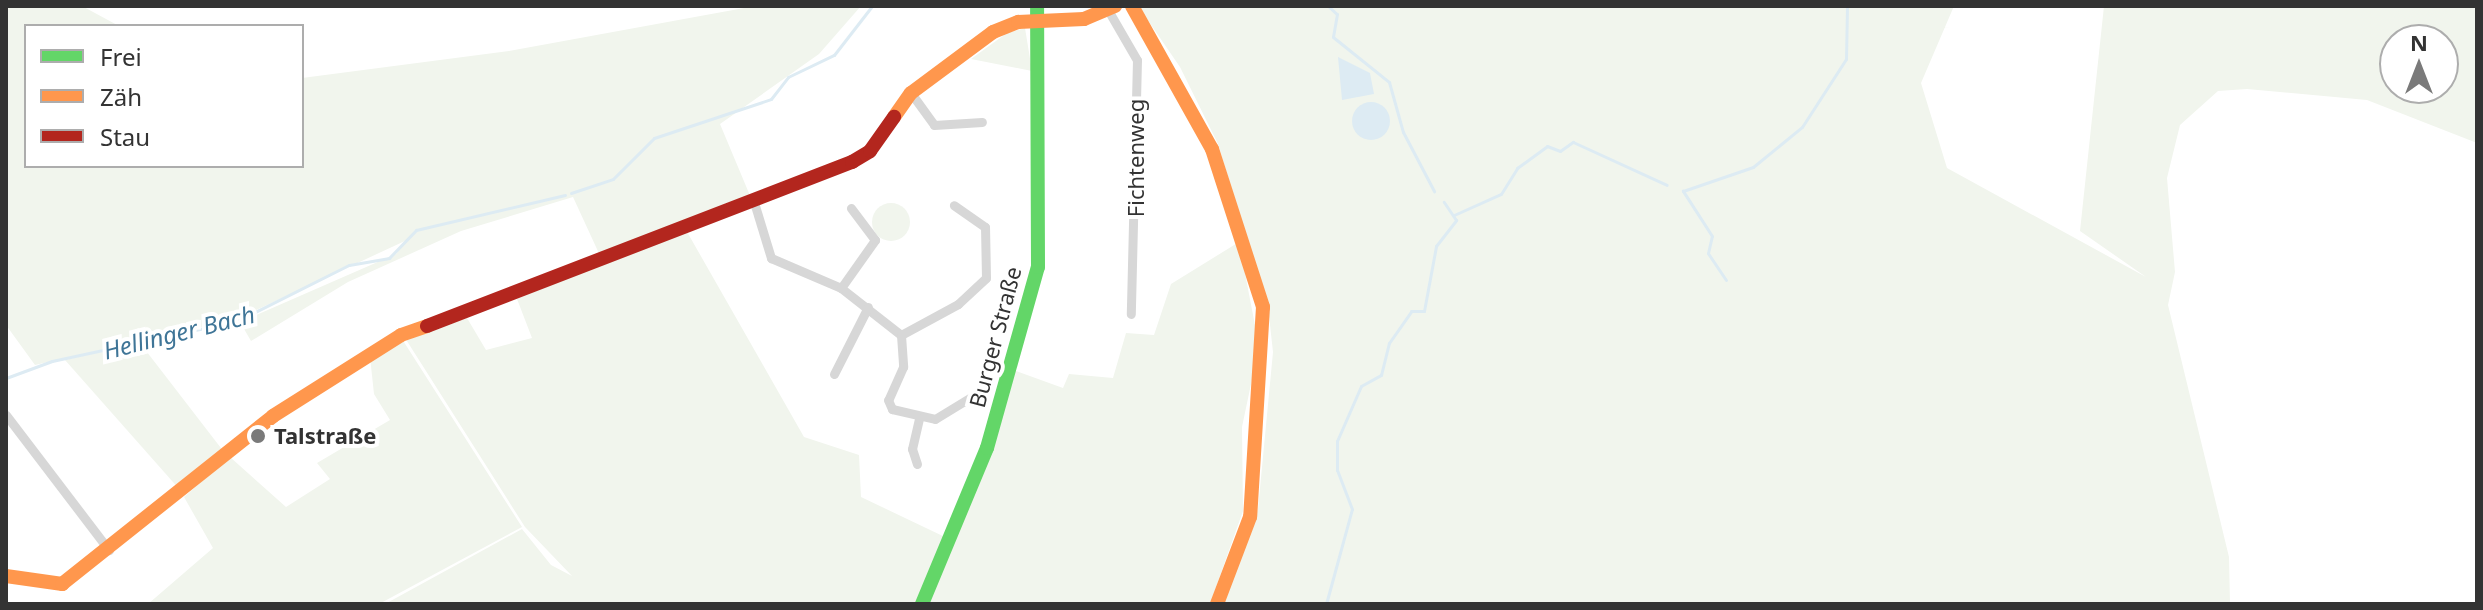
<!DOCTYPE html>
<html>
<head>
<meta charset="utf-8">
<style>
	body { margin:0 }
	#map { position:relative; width:2483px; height:610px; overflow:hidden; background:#fff; font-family:"Noto Sans",sans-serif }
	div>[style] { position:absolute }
	.green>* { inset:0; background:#f1f5ed }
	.round { border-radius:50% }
	.water>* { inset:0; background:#ddebf3 }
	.stream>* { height:3px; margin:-1.5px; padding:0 1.5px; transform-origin:1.5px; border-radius:1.5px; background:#ddebf3 }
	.street>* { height:9px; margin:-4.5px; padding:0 4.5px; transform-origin:4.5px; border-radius:4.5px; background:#d7d7d7 }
	.fast>* { height:14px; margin:-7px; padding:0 7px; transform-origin:7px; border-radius:7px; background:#63d668 }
	.slow>* { height:14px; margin:-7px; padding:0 7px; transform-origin:7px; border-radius:7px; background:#ff974d }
	.jam>* { height:14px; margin:-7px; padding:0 7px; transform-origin:7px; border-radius:7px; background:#b3261e }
	.dots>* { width:22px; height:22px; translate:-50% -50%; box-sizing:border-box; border:4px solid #fff; border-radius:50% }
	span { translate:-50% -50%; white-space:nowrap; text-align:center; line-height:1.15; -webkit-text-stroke:8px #fff; paint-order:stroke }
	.street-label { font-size:22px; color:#333 }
	.poi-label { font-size:22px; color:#333; font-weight:700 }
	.left { translate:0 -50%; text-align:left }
	.water-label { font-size:24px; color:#3f7597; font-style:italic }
	.frame { position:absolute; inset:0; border:8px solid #333; pointer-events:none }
	.legend { position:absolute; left:24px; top:24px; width:280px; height:144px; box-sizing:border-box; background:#fff; border:2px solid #adadad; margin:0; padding:10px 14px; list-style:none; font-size:24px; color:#333 }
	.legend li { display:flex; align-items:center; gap:16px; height:40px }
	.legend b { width:40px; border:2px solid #adadad }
	.north { position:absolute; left:2379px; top:24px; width:80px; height:80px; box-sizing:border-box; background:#fff; border:2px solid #adadad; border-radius:50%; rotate:0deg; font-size:22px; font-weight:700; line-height:32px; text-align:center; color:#333 }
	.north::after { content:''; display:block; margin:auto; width:28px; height:36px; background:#7a7a7a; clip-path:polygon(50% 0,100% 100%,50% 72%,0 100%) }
</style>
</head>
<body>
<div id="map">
	<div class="green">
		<div style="clip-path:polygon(6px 6px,82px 6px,119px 26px,26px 26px,26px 166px,302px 166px,302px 78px,509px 51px,755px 6px,861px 6px,819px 54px,720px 124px,751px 198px,602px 260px,573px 197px,461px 231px,348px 282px,251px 341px,240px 322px,396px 254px,407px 240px,237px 319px,35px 365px,6px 325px)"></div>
		<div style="clip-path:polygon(evenodd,1138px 6px,1954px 6px,1921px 83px,1947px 168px,2146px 277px,2080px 231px,2104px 6px,2477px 6px,2477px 143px,2367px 100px,2247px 89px,2218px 91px,2180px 125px,2167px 178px,2175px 272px,2168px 305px,2229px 557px,2230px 604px,1224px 604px,1258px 509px,1273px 352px,1268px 307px,1218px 144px,1180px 67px,1138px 6px,2395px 40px,2443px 40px,2443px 88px,2395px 88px,2395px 40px)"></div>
		<div style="clip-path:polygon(1025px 28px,1032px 71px,971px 59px,1007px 33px)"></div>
		<div class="round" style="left:872px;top:203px;width:38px;height:38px"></div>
		<div style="clip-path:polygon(686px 230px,804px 437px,859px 455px,861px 497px,947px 538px,919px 604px,385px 604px,522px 529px,551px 565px,572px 576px,525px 527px,405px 338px,467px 318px,486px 350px,532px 338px,517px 299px)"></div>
		<div style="clip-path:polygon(1239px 242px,1259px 346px,1242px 427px,1243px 511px,1210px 604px,925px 604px,1013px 370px,1063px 388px,1069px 374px,1113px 378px,1126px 333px,1154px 335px,1171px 284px)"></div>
		<div style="clip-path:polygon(402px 339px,522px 527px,379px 604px,148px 604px,213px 548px,184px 497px,230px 457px,286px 507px,330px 479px,317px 463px,390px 420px,374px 394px,370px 357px)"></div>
		<div style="clip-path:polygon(140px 343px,224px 452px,180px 490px,65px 360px)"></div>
	</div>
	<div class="water">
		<div style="clip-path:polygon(1338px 57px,1370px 73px,1374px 94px,1342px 100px)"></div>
		<div class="round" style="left:1352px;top:102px;width:38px;height:38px"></div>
	</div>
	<div class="stream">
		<div style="left:1328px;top:6px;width:12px;rotate:42deg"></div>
		<div style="left:1337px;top:14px;width:23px;rotate:100deg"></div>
		<div style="left:1333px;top:37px;width:72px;rotate:38.8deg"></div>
		<div style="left:1389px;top:82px;width:52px;rotate:74.4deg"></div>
		<div style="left:1403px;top:132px;width:67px;rotate:62.3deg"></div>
		<div style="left:571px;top:193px;width:44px;rotate:-18.4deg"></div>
		<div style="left:613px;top:179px;width:58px;rotate:-45deg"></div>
		<div style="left:654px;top:138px;width:123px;rotate:-18.4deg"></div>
		<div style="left:771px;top:99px;width:28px;rotate:-52deg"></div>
		<div style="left:788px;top:77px;width:51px;rotate:-25.6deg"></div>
		<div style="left:834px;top:55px;width:62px;rotate:-52.2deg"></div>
		<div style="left:1454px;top:215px;width:51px;rotate:-24.1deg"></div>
		<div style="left:1501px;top:194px;width:31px;rotate:-58deg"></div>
		<div style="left:1517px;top:168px;width:37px;rotate:-36deg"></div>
		<div style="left:1547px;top:146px;width:14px;rotate:21deg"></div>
		<div style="left:1560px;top:151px;width:16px;rotate:-35deg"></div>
		<div style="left:1573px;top:142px;width:103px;rotate:24.6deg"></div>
		<div style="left:1726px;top:280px;width:32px;rotate:-124deg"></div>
		<div style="left:1708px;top:253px;width:17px;rotate:-77deg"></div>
		<div style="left:1712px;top:236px;width:54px;rotate:-122.8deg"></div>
		<div style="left:1683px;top:191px;width:74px;rotate:-18.9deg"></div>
		<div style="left:1753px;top:167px;width:63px;rotate:-39.2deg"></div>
		<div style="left:1802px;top:127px;width:81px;rotate:-57.1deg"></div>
		<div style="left:1846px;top:59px;width:53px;rotate:-88.9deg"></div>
		<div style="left:6px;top:378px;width:49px;rotate:-20.3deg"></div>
		<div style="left:52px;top:361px;width:189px;rotate:-12.2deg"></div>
		<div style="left:237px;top:321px;width:125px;rotate:-26.6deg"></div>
		<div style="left:349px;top:265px;width:41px;rotate:-9.9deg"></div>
		<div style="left:389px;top:258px;width:39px;rotate:-46deg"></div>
		<div style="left:416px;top:230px;width:153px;rotate:-13.2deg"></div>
		<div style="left:1326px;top:604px;width:98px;rotate:-74.7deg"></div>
		<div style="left:1352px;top:509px;width:42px;rotate:-111deg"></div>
		<div style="left:1337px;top:470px;width:29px;rotate:-90deg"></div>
		<div style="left:1337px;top:441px;width:60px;rotate:-66.4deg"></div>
		<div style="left:1361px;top:386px;width:23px;rotate:-29deg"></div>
		<div style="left:1381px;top:375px;width:33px;rotate:-76deg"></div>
		<div style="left:1389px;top:343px;width:39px;rotate:-55deg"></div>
		<div style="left:1411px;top:311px;width:13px"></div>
		<div style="left:1424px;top:311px;width:66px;rotate:-79.5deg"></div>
		<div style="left:1436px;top:246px;width:33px;rotate:-52deg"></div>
		<div style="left:1456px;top:220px;width:22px;rotate:-124deg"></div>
	</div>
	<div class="street">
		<div style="left:1108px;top:10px;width:58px;rotate:59.9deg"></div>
		<div style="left:1137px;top:60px;width:254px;rotate:91.4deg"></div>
		<div style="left:911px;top:93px;width:39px;rotate:54deg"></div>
		<div style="left:934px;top:125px;width:48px;rotate:-3.6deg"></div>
		<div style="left:753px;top:199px;width:62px;rotate:73deg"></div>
		<div style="left:771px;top:258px;width:76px;rotate:23.2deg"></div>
		<div style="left:841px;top:288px;width:76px;rotate:38.1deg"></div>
		<div style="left:901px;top:335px;width:32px;rotate:86deg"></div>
		<div style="left:903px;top:367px;width:36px;rotate:114deg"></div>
		<div style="left:888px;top:400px;width:10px;rotate:66deg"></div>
		<div style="left:892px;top:409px;width:44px;rotate:13.1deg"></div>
		<div style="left:935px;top:419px;width:48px;rotate:-31.4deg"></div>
		<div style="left:841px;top:288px;width:59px;rotate:-54.7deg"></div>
		<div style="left:875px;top:240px;width:40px;rotate:-127deg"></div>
		<div style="left:901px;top:335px;width:65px;rotate:-28.5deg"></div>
		<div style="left:958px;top:304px;width:38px;rotate:-43deg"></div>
		<div style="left:986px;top:278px;width:51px;rotate:-91.1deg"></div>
		<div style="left:985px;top:227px;width:38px;rotate:-145deg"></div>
		<div style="left:834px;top:374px;width:75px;rotate:-63.1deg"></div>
		<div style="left:6px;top:415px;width:170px;rotate:52.7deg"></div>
		<div style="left:917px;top:464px;width:16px;rotate:-108deg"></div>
		<div style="left:912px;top:449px;width:31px;rotate:-77deg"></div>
	</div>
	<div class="fast">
		<div style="left:922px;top:604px;width:169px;rotate:-67.4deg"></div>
		<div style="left:987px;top:448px;width:188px;rotate:-74.3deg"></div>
		<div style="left:1038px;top:267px;width:261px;rotate:-90.2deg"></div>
	</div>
	<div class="slow">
		<div style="left:1132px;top:6px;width:164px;rotate:60.8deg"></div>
		<div style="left:1212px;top:149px;width:166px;rotate:72.1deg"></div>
		<div style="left:1263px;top:307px;width:210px;rotate:93.5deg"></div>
		<div style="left:1250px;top:517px;width:93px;rotate:110.8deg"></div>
		<div style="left:894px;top:117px;width:29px;rotate:-55deg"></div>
		<div style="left:911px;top:93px;width:102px;rotate:-36.6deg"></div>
		<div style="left:993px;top:32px;width:27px;rotate:-22deg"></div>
		<div style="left:1018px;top:22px;width:66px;rotate:-2.6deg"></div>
		<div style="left:1084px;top:19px;width:34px;rotate:-23deg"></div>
		<div style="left:6px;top:576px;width:57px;rotate:8.1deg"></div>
		<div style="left:62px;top:584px;width:270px;rotate:-38.5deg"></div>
		<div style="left:273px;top:416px;width:151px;rotate:-32.3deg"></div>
		<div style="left:401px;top:335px;width:28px;rotate:-19deg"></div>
	</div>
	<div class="jam">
		<div style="left:427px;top:326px;width:456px;rotate:-21.1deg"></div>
		<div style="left:852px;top:162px;width:21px;rotate:-31deg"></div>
		<div style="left:870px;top:151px;width:42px;rotate:-54.8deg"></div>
	</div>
	<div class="dots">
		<div style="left:258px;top:436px;background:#7a7a7a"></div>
	</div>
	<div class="street-label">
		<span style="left:1136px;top:158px;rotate:-90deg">Fichtenweg</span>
		<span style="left:995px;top:337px;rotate:-75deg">Burger Straße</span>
	</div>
	<div class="poi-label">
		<span class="left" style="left:274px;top:436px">Talstraße</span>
	</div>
	<div class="water-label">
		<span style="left:179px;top:332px;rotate:-14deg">Hellinger Bach</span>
	</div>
	<div class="frame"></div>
	<ul class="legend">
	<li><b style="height:10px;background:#63d668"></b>Frei</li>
	<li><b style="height:10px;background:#ff974d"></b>Zäh</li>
	<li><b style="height:10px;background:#b3261e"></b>Stau</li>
	</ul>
	<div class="north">N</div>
</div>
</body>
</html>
